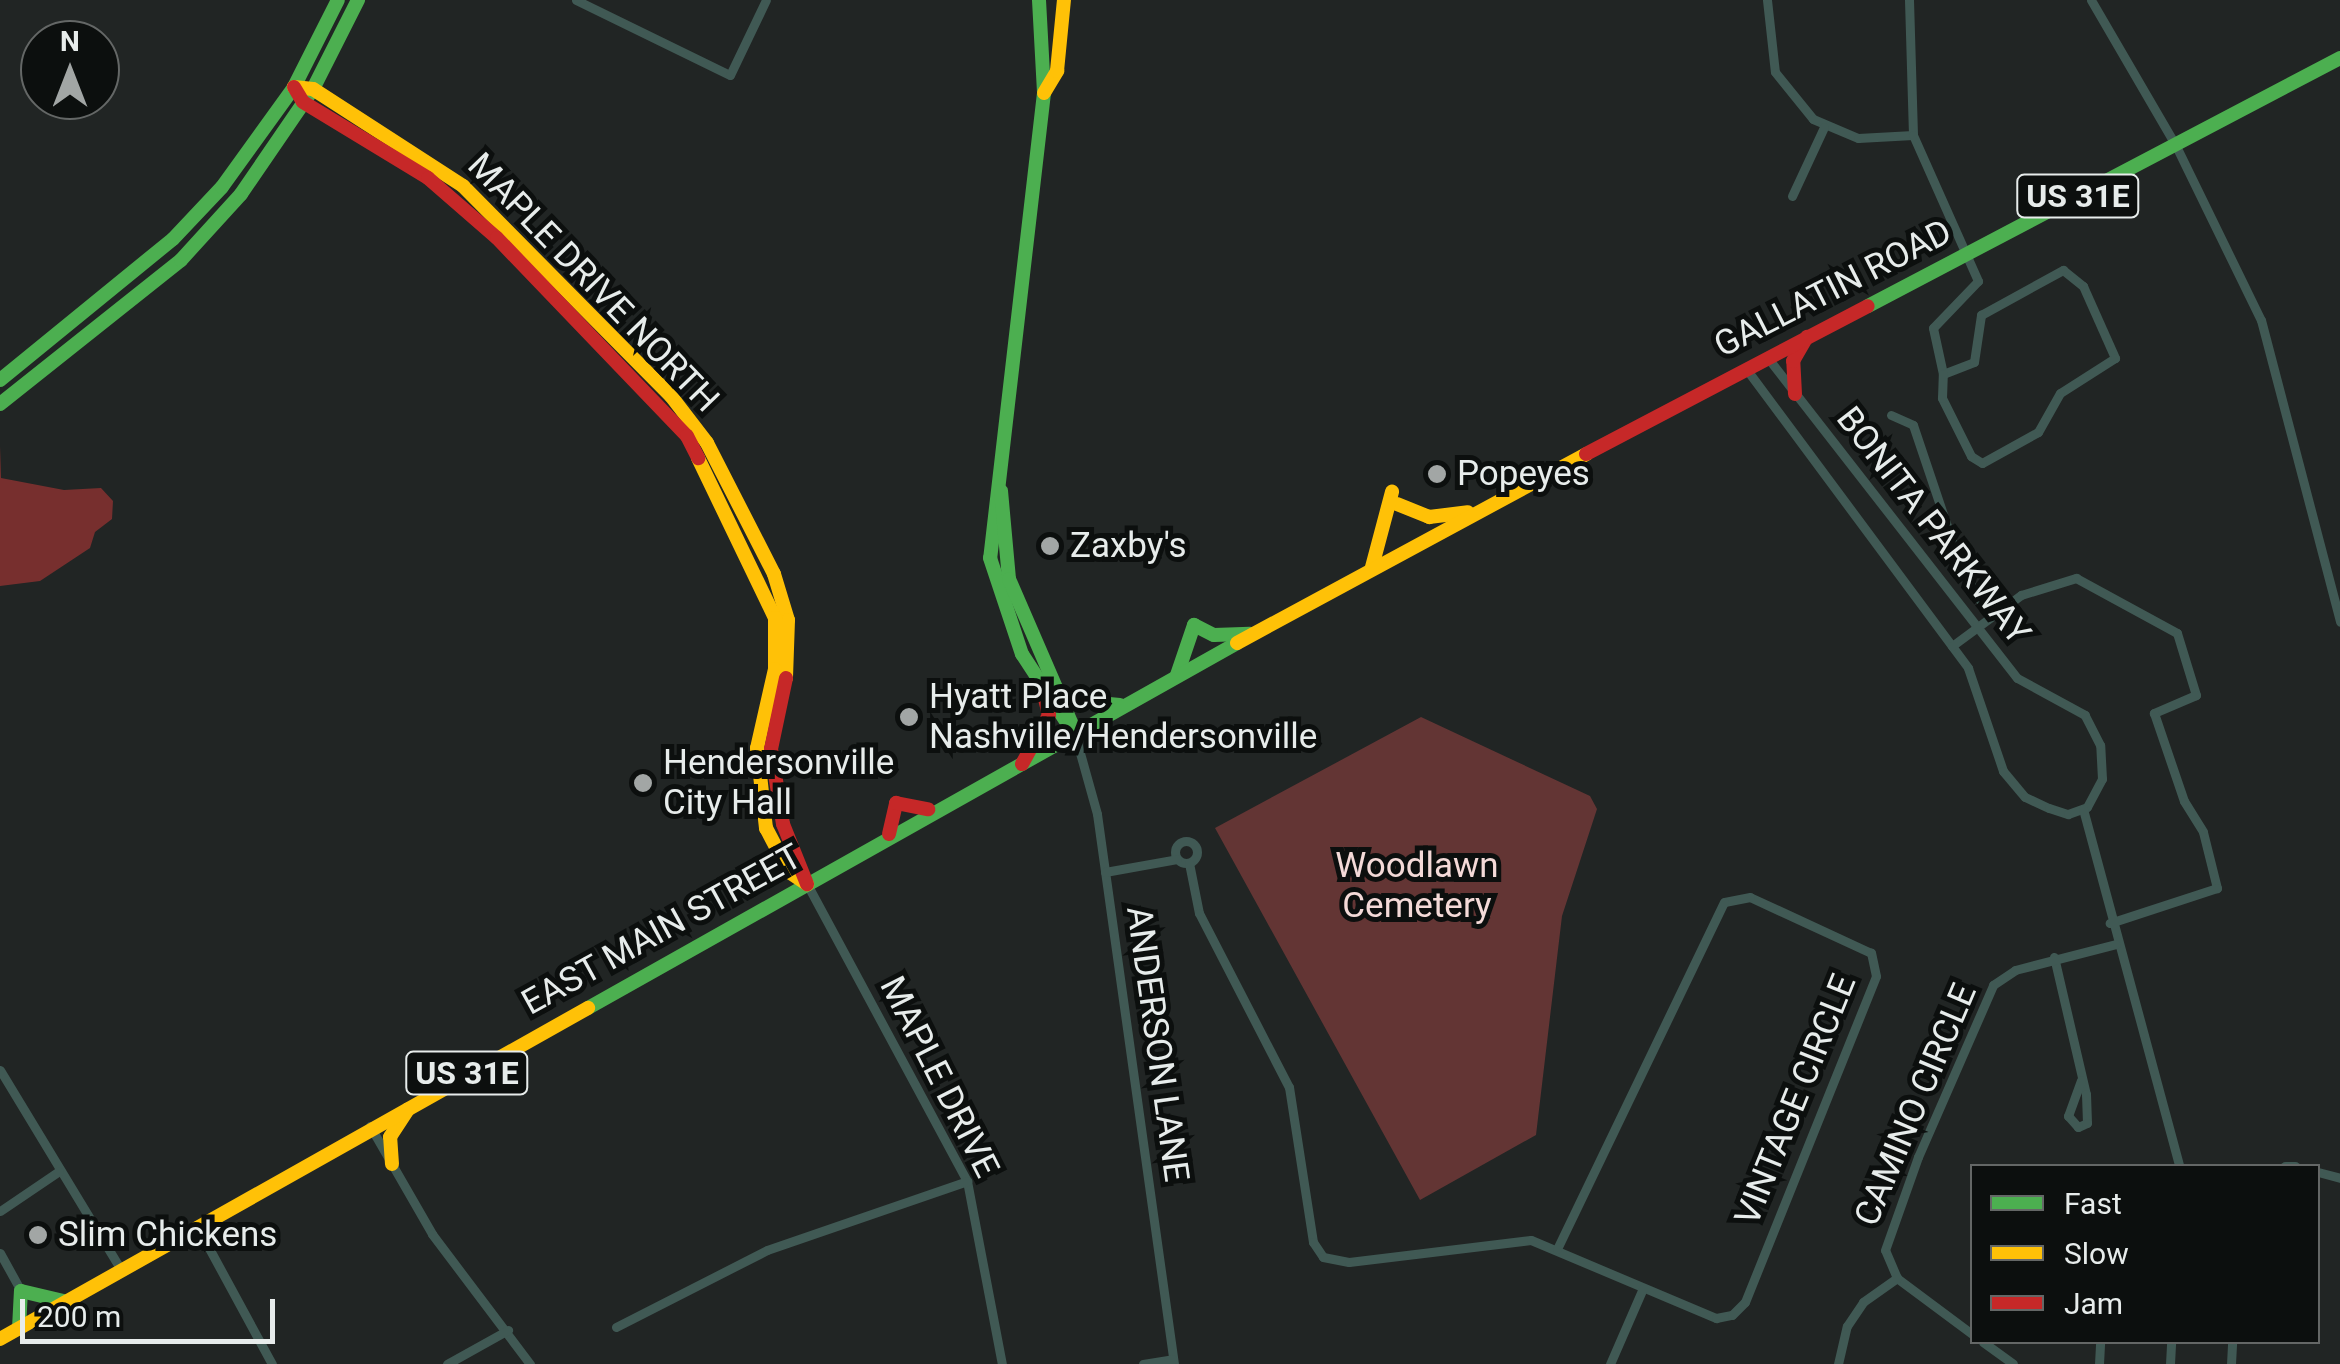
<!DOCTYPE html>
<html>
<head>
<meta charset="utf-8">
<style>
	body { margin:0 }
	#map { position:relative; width:2340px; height:1364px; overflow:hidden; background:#212524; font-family:Roboto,sans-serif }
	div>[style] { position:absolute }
	.green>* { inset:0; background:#633534 }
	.forest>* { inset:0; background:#772f2e }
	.street>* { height:9px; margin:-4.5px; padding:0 4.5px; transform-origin:4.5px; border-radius:4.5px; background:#405954 }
	.street>.ring { margin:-4.5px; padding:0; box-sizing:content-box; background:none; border:9px solid #405954; border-radius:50% }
	.fast>* { height:14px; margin:-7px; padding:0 7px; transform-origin:7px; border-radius:7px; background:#4caf50 }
	.slow>* { height:14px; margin:-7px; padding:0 7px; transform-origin:7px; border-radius:7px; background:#ffc107 }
	.jam>* { height:14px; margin:-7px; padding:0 7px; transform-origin:7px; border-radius:7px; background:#c62828 }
	.dots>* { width:28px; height:28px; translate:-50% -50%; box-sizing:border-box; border:5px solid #0c0f0e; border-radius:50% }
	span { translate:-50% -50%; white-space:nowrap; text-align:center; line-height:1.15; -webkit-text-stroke:10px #0c0f0e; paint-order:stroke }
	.shield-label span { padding:2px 8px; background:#0c0f0e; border:2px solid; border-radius:8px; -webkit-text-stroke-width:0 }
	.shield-label { font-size:32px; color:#e7eceb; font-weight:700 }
	.street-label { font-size:35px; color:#e7eceb }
	.poi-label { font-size:35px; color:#e7eceb }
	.left { translate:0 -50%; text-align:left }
	.park-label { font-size:35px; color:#f4dad8 }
	.legend { position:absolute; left:1970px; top:1164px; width:350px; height:180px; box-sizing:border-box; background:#0c0f0e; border:2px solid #646766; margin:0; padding:12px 18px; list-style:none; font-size:30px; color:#e7eceb }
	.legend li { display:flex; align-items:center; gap:20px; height:50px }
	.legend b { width:50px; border:2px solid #646766 }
	.north { position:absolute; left:20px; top:20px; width:100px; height:100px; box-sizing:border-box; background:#0c0f0e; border:2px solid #646766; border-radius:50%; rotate:0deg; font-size:28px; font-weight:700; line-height:40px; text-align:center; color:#e7eceb }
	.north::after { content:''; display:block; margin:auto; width:35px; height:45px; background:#a2a6a5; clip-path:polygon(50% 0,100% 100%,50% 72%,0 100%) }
	.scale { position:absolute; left:20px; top:1299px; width:255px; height:45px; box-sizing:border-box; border:5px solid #e7eceb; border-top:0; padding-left:12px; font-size:30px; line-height:35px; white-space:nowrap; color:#e7eceb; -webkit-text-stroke:8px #0c0f0e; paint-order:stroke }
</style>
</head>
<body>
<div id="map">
	<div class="green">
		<div style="clip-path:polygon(1421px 717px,1590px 796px,1597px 809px,1562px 916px,1536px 1135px,1420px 1200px,1215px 828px)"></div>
	</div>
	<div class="forest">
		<div style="clip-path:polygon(0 446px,1px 478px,64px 490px,101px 488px,113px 501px,112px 519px,95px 532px,90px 548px,40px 581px,0 586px)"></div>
	</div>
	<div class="street">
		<div style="left:576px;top:0;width:171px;rotate:26deg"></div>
		<div style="left:730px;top:75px;width:83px;rotate:-64.4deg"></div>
		<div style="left:1767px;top:0;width:72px;rotate:83.7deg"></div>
		<div style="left:1775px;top:72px;width:60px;rotate:51deg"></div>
		<div style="left:1813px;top:119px;width:49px;rotate:22.9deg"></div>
		<div style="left:1858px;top:138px;width:55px;rotate:-3.1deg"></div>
		<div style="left:1909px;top:0;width:135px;rotate:88.3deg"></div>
		<div style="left:1913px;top:135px;width:160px;rotate:66deg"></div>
		<div style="left:1978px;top:281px;width:65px;rotate:133.8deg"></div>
		<div style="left:1933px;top:328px;width:47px;rotate:77.7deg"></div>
		<div style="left:1943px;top:374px;width:33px;rotate:-21deg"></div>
		<div style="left:1974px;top:362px;width:48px;rotate:-81.5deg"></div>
		<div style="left:1981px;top:315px;width:94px;rotate:-28.8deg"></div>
		<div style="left:2063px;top:270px;width:26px;rotate:39deg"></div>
		<div style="left:2083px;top:286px;width:79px;rotate:66deg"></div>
		<div style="left:2115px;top:358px;width:65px;rotate:147.5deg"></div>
		<div style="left:2060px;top:393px;width:45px;rotate:119.4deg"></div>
		<div style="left:2038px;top:432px;width:64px;rotate:151deg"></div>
		<div style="left:1982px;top:463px;width:13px;rotate:-148deg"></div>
		<div style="left:1971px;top:456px;width:65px;rotate:-116.6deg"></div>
		<div style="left:1942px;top:398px;width:24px;rotate:-88deg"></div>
		<div style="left:2091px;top:0;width:169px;rotate:59.8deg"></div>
		<div style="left:2176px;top:146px;width:194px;rotate:64deg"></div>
		<div style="left:2261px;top:320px;width:312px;rotate:75.3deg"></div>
		<div style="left:1792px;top:196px;width:76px;rotate:-65.1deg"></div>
		<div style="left:1747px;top:370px;width:371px;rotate:53.4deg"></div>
		<div style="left:1968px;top:668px;width:109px;rotate:71.2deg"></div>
		<div style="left:2003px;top:771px;width:34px;rotate:50deg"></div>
		<div style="left:2025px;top:797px;width:26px;rotate:25deg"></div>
		<div style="left:2049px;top:808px;width:20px;rotate:18deg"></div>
		<div style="left:2068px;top:814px;width:20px;rotate:-20deg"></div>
		<div style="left:2087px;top:807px;width:32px;rotate:-62deg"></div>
		<div style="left:2102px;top:779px;width:34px;rotate:-93deg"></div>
		<div style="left:2100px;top:745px;width:34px;rotate:-117deg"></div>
		<div style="left:2085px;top:715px;width:77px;rotate:-151.4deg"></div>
		<div style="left:2017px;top:678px;width:404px;rotate:-127.9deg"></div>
		<div style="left:1891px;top:415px;width:24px;rotate:24deg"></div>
		<div style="left:1913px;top:425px;width:148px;rotate:71.4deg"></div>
		<div style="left:1960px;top:565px;width:59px;rotate:60.4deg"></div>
		<div style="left:1952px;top:646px;width:86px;rotate:-36.5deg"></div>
		<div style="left:2021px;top:595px;width:58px;rotate:-17.2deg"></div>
		<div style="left:2076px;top:578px;width:115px;rotate:28.6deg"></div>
		<div style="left:2177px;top:633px;width:65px;rotate:73deg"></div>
		<div style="left:2196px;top:695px;width:46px;rotate:156.8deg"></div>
		<div style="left:2154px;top:713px;width:93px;rotate:71.2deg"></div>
		<div style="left:2184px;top:801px;width:36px;rotate:58deg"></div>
		<div style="left:2203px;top:832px;width:58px;rotate:76deg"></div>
		<div style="left:2217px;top:888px;width:113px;rotate:161.9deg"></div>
		<div style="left:1075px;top:735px;width:82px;rotate:74.4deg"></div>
		<div style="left:1097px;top:814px;width:555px;rotate:82.03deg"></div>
		<div style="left:2083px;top:809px;width:370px;rotate:74.9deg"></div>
		<div class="ring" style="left:1175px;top:841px;width:13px;height:13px"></div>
		<div style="left:1189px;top:863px;width:51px;rotate:78.7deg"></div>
		<div style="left:1199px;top:913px;width:196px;rotate:62.7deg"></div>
		<div style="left:1289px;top:1087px;width:157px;rotate:81.2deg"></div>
		<div style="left:1313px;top:1242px;width:18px;rotate:56deg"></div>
		<div style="left:1323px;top:1257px;width:26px;rotate:11deg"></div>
		<div style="left:1349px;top:1262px;width:183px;rotate:-6.9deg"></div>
		<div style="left:1531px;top:1240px;width:201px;rotate:22.9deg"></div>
		<div style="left:1716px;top:1318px;width:16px;rotate:-11deg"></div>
		<div style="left:1732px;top:1315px;width:18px;rotate:-45deg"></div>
		<div style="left:1745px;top:1302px;width:351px;rotate:-68.1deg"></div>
		<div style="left:1876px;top:976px;width:24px;rotate:-102deg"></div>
		<div style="left:1871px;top:953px;width:133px;rotate:-155.2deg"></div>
		<div style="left:1750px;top:897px;width:26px;rotate:169deg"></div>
		<div style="left:1724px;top:902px;width:385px;rotate:115.7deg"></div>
		<div style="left:1105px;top:872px;width:73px;rotate:-10.2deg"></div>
		<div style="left:807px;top:884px;width:337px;rotate:61.7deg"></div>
		<div style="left:967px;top:1181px;width:186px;rotate:79.2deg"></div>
		<div style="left:2054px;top:957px;width:141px;rotate:76.9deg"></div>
		<div style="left:2086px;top:1094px;width:29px;rotate:88deg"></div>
		<div style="left:2087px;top:1123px;width:10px;rotate:156deg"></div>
		<div style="left:2078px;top:1127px;width:15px;rotate:-132deg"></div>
		<div style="left:2068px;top:1116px;width:38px;rotate:-70deg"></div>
		<div style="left:0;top:1070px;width:234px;rotate:58.8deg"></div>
		<div style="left:370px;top:1126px;width:125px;rotate:60.1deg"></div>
		<div style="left:432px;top:1234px;width:163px;rotate:53deg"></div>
		<div style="left:2285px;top:1166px;width:10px"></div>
		<div style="left:2318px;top:1172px;width:23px;rotate:15deg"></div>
		<div style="left:0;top:1211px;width:71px;rotate:-34.1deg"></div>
		<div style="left:197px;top:1226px;width:157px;rotate:61.5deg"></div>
		<div style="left:0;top:1253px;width:43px;rotate:61.1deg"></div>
		<div style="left:616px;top:1327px;width:169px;rotate:-27deg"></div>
		<div style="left:767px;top:1250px;width:212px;rotate:-19deg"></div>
		<div style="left:1972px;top:1334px;width:94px;rotate:-143.3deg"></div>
		<div style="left:1897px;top:1278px;width:30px;rotate:-113deg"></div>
		<div style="left:1885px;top:1250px;width:99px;rotate:-70.5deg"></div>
		<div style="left:1918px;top:1157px;width:188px;rotate:-66.4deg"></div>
		<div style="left:1993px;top:985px;width:27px;rotate:-34deg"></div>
		<div style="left:2015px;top:970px;width:104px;rotate:-14.4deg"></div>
		<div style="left:1983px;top:1342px;width:37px;rotate:36deg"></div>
		<div style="left:447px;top:1364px;width:70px;rotate:-29.1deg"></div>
		<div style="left:1143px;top:1364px;width:30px;rotate:-9deg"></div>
		<div style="left:1610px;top:1364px;width:83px;rotate:-66.5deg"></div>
		<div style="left:1838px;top:1364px;width:39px;rotate:-77deg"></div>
		<div style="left:1847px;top:1326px;width:29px;rotate:-56deg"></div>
		<div style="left:1863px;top:1302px;width:42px;rotate:-35.2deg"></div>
		<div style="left:2099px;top:1364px;width:22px;rotate:-87deg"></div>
		<div style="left:2170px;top:1364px;width:22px;rotate:-87deg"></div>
		<div style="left:2231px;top:1364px;width:22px;rotate:-87deg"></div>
	</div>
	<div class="fast">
		<div style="left:1039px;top:0;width:93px;rotate:86.9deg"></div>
		<div style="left:1044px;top:93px;width:468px;rotate:96.6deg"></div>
		<div style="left:990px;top:558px;width:101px;rotate:71.6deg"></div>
		<div style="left:1022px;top:654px;width:97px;rotate:56.8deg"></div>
		<div style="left:1868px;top:306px;width:533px;rotate:-27.72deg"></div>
		<div style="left:0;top:380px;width:223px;rotate:-39.2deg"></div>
		<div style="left:173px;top:239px;width:71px;rotate:-46.7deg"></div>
		<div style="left:222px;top:187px;width:123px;rotate:-54.2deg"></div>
		<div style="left:294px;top:87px;width:97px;rotate:-63.2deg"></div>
		<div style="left:0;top:404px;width:231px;rotate:-38.5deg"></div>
		<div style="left:181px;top:260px;width:89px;rotate:-47.7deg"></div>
		<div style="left:241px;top:194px;width:127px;rotate:-55.6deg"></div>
		<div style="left:313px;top:89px;width:100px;rotate:-63.2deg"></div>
		<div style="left:1001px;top:491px;width:88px;rotate:84.8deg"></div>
		<div style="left:1009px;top:579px;width:163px;rotate:66.6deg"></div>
		<div style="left:1177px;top:675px;width:53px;rotate:-71.2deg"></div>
		<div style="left:1194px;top:625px;width:22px;rotate:27deg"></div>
		<div style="left:1214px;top:635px;width:36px;rotate:-2deg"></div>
		<div style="left:1066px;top:700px;width:54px;rotate:5.3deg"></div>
		<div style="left:588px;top:1008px;width:745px;rotate:-29.35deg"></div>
		<div style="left:19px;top:1328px;width:37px;rotate:-87deg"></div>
		<div style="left:21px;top:1291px;width:47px;rotate:13.4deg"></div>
	</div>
	<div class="slow">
		<div style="left:294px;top:87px;width:19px;rotate:6deg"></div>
		<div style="left:313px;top:89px;width:179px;rotate:32.9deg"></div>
		<div style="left:463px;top:186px;width:296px;rotate:45.3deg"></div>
		<div style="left:671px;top:396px;width:59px;rotate:52.5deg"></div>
		<div style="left:707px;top:443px;width:147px;rotate:62.9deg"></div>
		<div style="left:774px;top:574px;width:48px;rotate:73.1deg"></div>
		<div style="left:788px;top:620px;width:58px;rotate:92deg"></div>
		<div style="left:1044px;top:93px;width:26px;rotate:-59deg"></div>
		<div style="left:1057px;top:71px;width:71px;rotate:-84.4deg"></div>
		<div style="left:698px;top:458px;width:178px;rotate:64.3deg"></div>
		<div style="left:775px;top:618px;width:51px;rotate:90deg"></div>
		<div style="left:775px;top:669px;width:81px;rotate:102.8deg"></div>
		<div style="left:757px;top:748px;width:81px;rotate:83.6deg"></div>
		<div style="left:766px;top:828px;width:50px;rotate:62.4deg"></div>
		<div style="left:789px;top:872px;width:22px;rotate:34deg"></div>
		<div style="left:1397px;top:504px;width:35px;rotate:22deg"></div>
		<div style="left:1429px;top:517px;width:39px;rotate:-7deg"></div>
		<div style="left:1372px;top:567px;width:78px;rotate:-75.1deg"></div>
		<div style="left:1237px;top:643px;width:397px;rotate:-28.4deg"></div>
		<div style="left:392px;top:1164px;width:27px;rotate:-94deg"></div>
		<div style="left:390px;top:1137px;width:33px;rotate:-57deg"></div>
		<div style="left:0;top:1339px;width:675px;rotate:-29.38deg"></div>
	</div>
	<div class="jam">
		<div style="left:294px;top:87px;width:17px;rotate:59deg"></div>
		<div style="left:303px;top:102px;width:146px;rotate:31.3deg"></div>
		<div style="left:428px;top:178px;width:91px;rotate:41deg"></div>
		<div style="left:497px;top:238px;width:274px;rotate:46.2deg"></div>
		<div style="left:687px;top:436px;width:25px;rotate:63deg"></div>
		<div style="left:1795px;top:394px;width:33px;rotate:-93deg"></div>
		<div style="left:1793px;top:361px;width:28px;rotate:-60deg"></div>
		<div style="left:1586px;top:454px;width:318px;rotate:-27.7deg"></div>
		<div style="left:786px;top:678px;width:73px;rotate:101.9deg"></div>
		<div style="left:771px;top:749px;width:76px;rotate:80.9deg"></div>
		<div style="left:783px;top:824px;width:65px;rotate:68.2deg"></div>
		<div style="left:1022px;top:764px;width:56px;rotate:-61.1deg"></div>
		<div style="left:1049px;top:715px;width:29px;rotate:-104deg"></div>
		<div style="left:889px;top:834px;width:32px;rotate:-77deg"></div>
		<div style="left:896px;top:803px;width:33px;rotate:11deg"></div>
	</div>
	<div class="dots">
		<div style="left:1437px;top:474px;background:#a2a6a5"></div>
		<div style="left:1050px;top:546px;background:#a2a6a5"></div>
		<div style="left:909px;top:717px;background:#a2a6a5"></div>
		<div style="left:643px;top:783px;background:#a2a6a5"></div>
		<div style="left:38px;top:1235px;background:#a2a6a5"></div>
	</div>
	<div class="shield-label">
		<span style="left:2078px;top:196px">US 31E</span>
		<span style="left:467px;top:1073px">US 31E</span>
	</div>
	<div class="street-label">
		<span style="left:593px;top:283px;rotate:46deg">MAPLE DRIVE NORTH</span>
		<span style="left:1833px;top:289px;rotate:-27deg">GALLATIN ROAD</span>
		<span style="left:1933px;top:526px;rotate:52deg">BONITA PARKWAY</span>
		<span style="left:662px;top:930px;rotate:-29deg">EAST MAIN STREET</span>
		<span style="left:1157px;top:1044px;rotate:82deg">ANDERSON LANE</span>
		<span style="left:939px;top:1077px;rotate:63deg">MAPLE DRIVE</span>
		<span style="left:1796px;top:1100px;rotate:-68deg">VINTAGE CIRCLE</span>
		<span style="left:1916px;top:1105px;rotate:-67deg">CAMINO CIRCLE</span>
	</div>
	<div class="poi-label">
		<span class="left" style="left:1457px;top:474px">Popeyes</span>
		<span class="left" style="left:1070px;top:546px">Zaxby's</span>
		<span class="left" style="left:929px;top:717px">Hyatt Place<br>Nashville/Hendersonville</span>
		<span class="left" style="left:663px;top:783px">Hendersonville<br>City Hall</span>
		<span class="left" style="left:58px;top:1235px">Slim Chickens</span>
	</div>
	<div class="park-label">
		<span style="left:1417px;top:886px">Woodlawn<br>Cemetery</span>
	</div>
	<ul class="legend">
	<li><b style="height:12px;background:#4caf50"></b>Fast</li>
	<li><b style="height:12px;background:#ffc107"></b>Slow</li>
	<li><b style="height:12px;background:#c62828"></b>Jam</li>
	</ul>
	<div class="north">N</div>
	<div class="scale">200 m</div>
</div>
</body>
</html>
